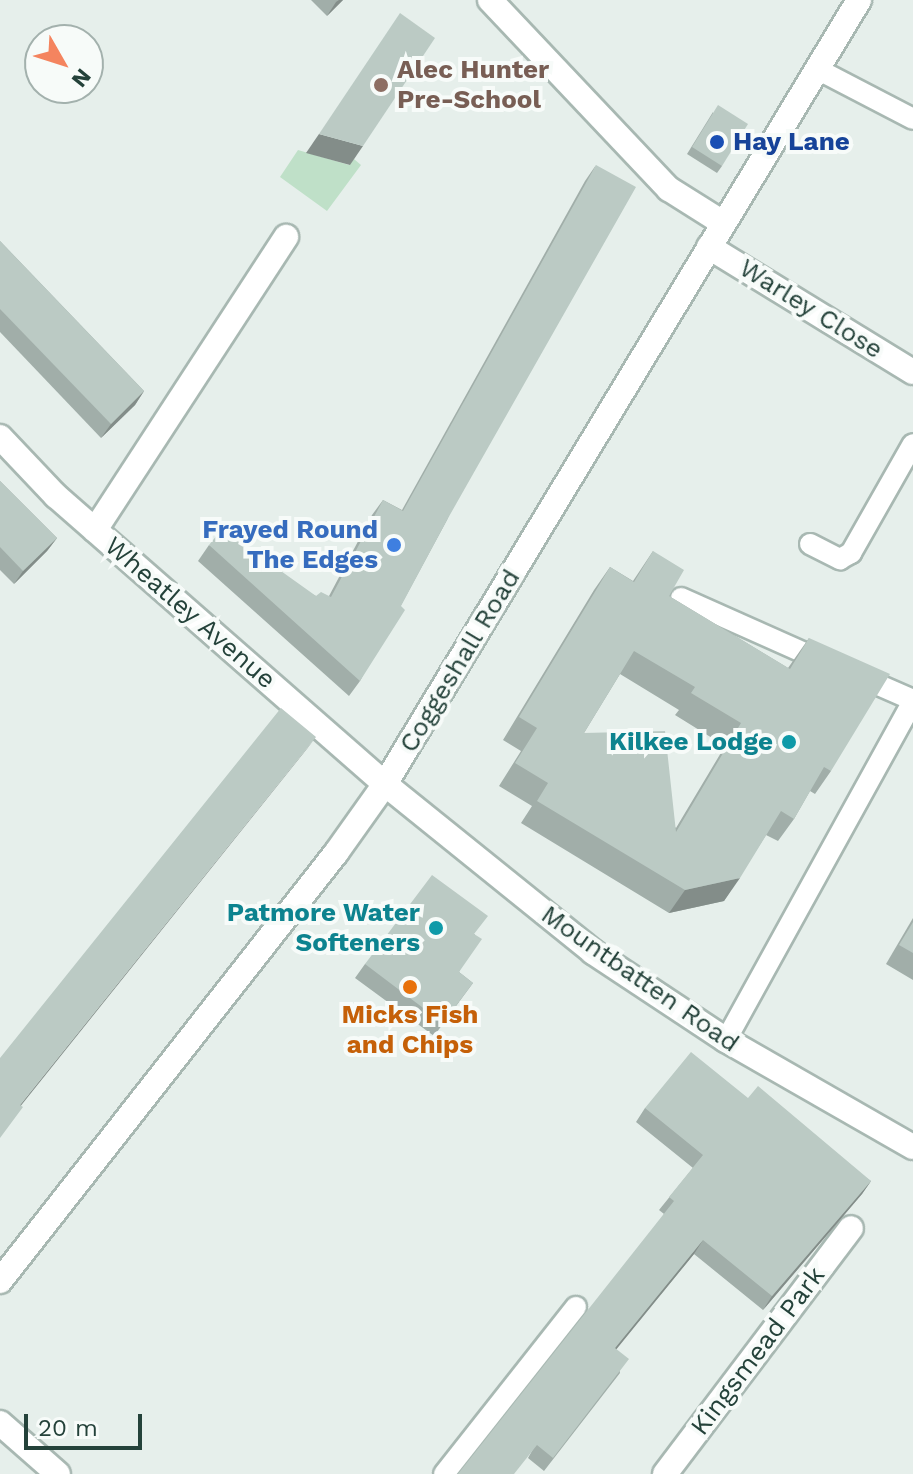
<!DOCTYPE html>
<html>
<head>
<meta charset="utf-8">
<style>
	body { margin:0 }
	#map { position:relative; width:913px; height:1474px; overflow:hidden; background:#e6efeb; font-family:"Work Sans",sans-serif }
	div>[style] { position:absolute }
	.green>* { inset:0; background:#bfe0c8 }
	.roads { filter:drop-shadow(2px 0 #a8b8b2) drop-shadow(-2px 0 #a8b8b2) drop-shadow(0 2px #a8b8b2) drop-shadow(0 -2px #a8b8b2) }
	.lane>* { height:20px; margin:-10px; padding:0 10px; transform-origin:10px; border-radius:10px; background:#fff }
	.street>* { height:24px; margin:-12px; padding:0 12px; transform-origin:12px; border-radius:12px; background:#fff }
	.secondary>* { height:24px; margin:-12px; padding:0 12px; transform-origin:12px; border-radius:12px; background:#fff }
	.wall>* { inset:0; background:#a1aea9 }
	.shaded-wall>* { inset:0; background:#838d89 }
	.building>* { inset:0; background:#bbcac4 }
	.dots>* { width:22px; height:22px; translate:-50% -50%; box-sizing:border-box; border:4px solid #f7fbf9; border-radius:50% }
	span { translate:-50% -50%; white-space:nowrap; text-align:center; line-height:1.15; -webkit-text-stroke:8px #f7fbf9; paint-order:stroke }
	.education-label { font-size:26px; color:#785e54; font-weight:700 }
	.left { translate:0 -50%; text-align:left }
	.transit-label { font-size:26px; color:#164399; font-weight:700 }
	.street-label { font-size:26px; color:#24423a }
	.shop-label { font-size:26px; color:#366cbe; font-weight:700 }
	.right { translate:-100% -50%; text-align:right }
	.culture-label { font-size:26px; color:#0d838f; font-weight:700 }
	.food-label { font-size:26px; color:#c56008; font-weight:700 }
	.north { position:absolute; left:24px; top:24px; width:80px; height:80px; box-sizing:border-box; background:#f7fbf9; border:2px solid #a3b1ad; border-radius:50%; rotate:129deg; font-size:22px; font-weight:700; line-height:32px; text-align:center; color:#24423a }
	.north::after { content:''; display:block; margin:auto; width:28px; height:36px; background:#f4845f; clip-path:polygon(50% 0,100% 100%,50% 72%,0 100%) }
	.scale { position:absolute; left:24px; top:1414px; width:118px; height:36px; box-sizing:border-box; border:4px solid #24423a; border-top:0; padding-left:10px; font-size:24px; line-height:28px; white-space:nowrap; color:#24423a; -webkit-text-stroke:6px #f7fbf9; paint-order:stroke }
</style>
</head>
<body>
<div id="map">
	<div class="green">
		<div style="clip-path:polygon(298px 150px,349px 165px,354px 159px,361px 165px,327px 211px,280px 177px)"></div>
	</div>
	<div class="roads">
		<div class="lane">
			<div style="left:817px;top:69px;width:108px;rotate:27.5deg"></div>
			<div style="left:810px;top:544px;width:34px;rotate:27deg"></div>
			<div style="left:840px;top:559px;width:13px;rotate:-29deg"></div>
			<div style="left:851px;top:553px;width:125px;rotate:-60.4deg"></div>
			<div style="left:681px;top:598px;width:158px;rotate:24deg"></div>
			<div style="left:858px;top:676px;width:60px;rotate:23.6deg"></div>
			<div style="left:726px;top:1040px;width:387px;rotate:-61.1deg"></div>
			<div style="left:444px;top:1474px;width:213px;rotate:-51.7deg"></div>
		</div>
		<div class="street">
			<div style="left:490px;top:0;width:260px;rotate:46.6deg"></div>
			<div style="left:669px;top:189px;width:64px;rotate:32.2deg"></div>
			<div style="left:709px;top:247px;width:239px;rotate:31.5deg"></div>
			<div style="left:0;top:437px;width:81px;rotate:46.5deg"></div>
			<div style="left:56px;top:496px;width:437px;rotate:41.2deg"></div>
			<div style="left:95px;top:530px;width:350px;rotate:-56.9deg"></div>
			<div style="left:0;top:1423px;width:77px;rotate:41.3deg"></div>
			<div style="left:665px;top:1474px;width:308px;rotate:-52.9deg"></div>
		</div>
		<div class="secondary">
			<div style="left:385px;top:784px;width:267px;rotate:38.9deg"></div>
			<div style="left:593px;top:952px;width:159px;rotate:33.5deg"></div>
			<div style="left:726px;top:1040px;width:215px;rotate:29.8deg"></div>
			<div style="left:0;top:1281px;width:544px;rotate:-51.87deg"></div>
			<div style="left:336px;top:853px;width:85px;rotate:-54.6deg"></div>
			<div style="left:385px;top:784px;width:916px;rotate:-58.84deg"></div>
		</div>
	</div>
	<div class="wall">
		<div style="clip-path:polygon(311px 0,343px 0,327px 16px)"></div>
		<div style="clip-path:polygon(713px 112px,722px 166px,717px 173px,687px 154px)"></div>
		<div style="clip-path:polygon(596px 165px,447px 520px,360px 681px,349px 696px,198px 561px,209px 545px,316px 596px,329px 596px,372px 515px,383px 500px,402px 510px,585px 181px)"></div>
		<div style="clip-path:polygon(0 241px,144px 391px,135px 405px,101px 438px,0 332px)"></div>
		<div style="clip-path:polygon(0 481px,57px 538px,47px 551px,14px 584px,0 570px)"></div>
		<div style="clip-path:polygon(evenodd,653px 551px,669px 596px,788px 668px,809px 638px,831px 771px,815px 794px,810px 791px,794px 819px,778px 841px,766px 835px,724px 901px,669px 913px,521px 823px,532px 806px,499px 786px,521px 751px,503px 740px,594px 590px,610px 567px,633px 581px,653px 551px,620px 674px,679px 710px,675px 715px,725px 746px,676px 828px,584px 733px,620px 674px)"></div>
		<div style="clip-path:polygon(913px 918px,913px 980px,886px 964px)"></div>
		<div style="clip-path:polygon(475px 934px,459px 972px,473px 983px,434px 1036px,355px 978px,365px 964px)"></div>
		<div style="clip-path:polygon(748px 1098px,871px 1181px,862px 1194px,763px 1310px,694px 1254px,616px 1349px,620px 1373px,544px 1471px,528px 1458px,664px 1214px,659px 1210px,693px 1168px,636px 1122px,645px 1108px)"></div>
	</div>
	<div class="shaded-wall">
		<div style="clip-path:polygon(339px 0,343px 0,327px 16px,336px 2px)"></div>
		<div style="clip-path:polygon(319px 134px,363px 146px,350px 165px,306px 153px)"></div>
		<div style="clip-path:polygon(144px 391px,135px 405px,101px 438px,111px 424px)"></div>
		<div style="clip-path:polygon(57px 538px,47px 551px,14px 584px,23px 571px)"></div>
		<div style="clip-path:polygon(316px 737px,306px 750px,11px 1118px,20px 1105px)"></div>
		<div style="clip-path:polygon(740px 878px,724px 901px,669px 913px,685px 890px)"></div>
		<div style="clip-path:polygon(871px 1181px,862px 1194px,763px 1310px,772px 1296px)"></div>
		<div style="clip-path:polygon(703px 1240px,694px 1254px,606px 1362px,615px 1348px)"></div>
	</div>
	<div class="building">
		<div style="clip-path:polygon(400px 13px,435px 38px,363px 146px,319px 134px)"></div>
		<div style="clip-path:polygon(718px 105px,748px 124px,722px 166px,692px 147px)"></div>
		<div style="clip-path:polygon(596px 165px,636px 187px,447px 520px,401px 606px,405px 610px,360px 681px,209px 545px,222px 529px,316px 596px,321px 592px,331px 597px,383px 500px,403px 511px)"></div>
		<div style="clip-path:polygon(0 241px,144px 391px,111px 424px,0 309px)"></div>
		<div style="clip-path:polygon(0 481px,57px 538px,23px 571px,0 547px)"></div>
		<div style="clip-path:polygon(evenodd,653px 551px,684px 570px,669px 596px,790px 669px,809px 638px,890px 674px,831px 771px,824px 767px,794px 819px,781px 811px,740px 878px,685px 890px,537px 801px,548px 783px,515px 763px,537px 728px,519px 717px,610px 567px,634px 582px,653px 551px,634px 651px,695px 687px,691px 693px,741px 723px,676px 832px,665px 731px,584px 733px,634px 651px)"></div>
		<div style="clip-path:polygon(281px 708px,316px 737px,20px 1105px,23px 1107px,0 1138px,0 1058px)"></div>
		<div style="clip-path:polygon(432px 875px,488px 916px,474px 934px,482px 939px,459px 972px,473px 983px,443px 1023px,365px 964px)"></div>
		<div style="clip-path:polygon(913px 922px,913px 953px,899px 945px)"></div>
		<div style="clip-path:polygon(691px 1052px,748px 1098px,758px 1086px,871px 1181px,772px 1296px,703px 1240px,615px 1348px,629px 1359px,553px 1458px,537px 1445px,514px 1474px,458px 1474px,674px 1201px,669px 1197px,703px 1155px,645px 1108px)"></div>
	</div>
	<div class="dots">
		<div style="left:381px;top:85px;background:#8d6e63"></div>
		<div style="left:717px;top:142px;background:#1a4fb4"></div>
		<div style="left:394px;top:545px;background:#3f7fe0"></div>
		<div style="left:789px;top:742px;background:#0f9aa8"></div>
		<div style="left:436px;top:928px;background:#0f9aa8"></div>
		<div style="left:410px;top:987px;background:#e8710a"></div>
	</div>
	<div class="education-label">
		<span class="left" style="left:397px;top:85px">Alec Hunter<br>Pre-School</span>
	</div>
	<div class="transit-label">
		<span class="left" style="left:733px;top:142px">Hay Lane</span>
	</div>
	<div class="street-label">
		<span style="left:811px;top:309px;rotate:32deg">Warley Close</span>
		<span style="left:190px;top:613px;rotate:41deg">Wheatley Avenue</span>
		<span style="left:460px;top:661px;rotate:-59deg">Coggeshall Road</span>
		<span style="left:640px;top:979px;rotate:35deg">Mountbatten Road</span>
		<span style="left:758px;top:1351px;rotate:-53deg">Kingsmead Park</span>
	</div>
	<div class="shop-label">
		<span class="right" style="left:378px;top:545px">Frayed Round<br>The Edges</span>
	</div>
	<div class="culture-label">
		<span class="right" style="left:773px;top:742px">Kilkee Lodge</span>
		<span class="right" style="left:420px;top:928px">Patmore Water<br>Softeners</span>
	</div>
	<div class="food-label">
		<span style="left:410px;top:1030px">Micks Fish<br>and Chips</span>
	</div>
	<div class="north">N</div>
	<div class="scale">20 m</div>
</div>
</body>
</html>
